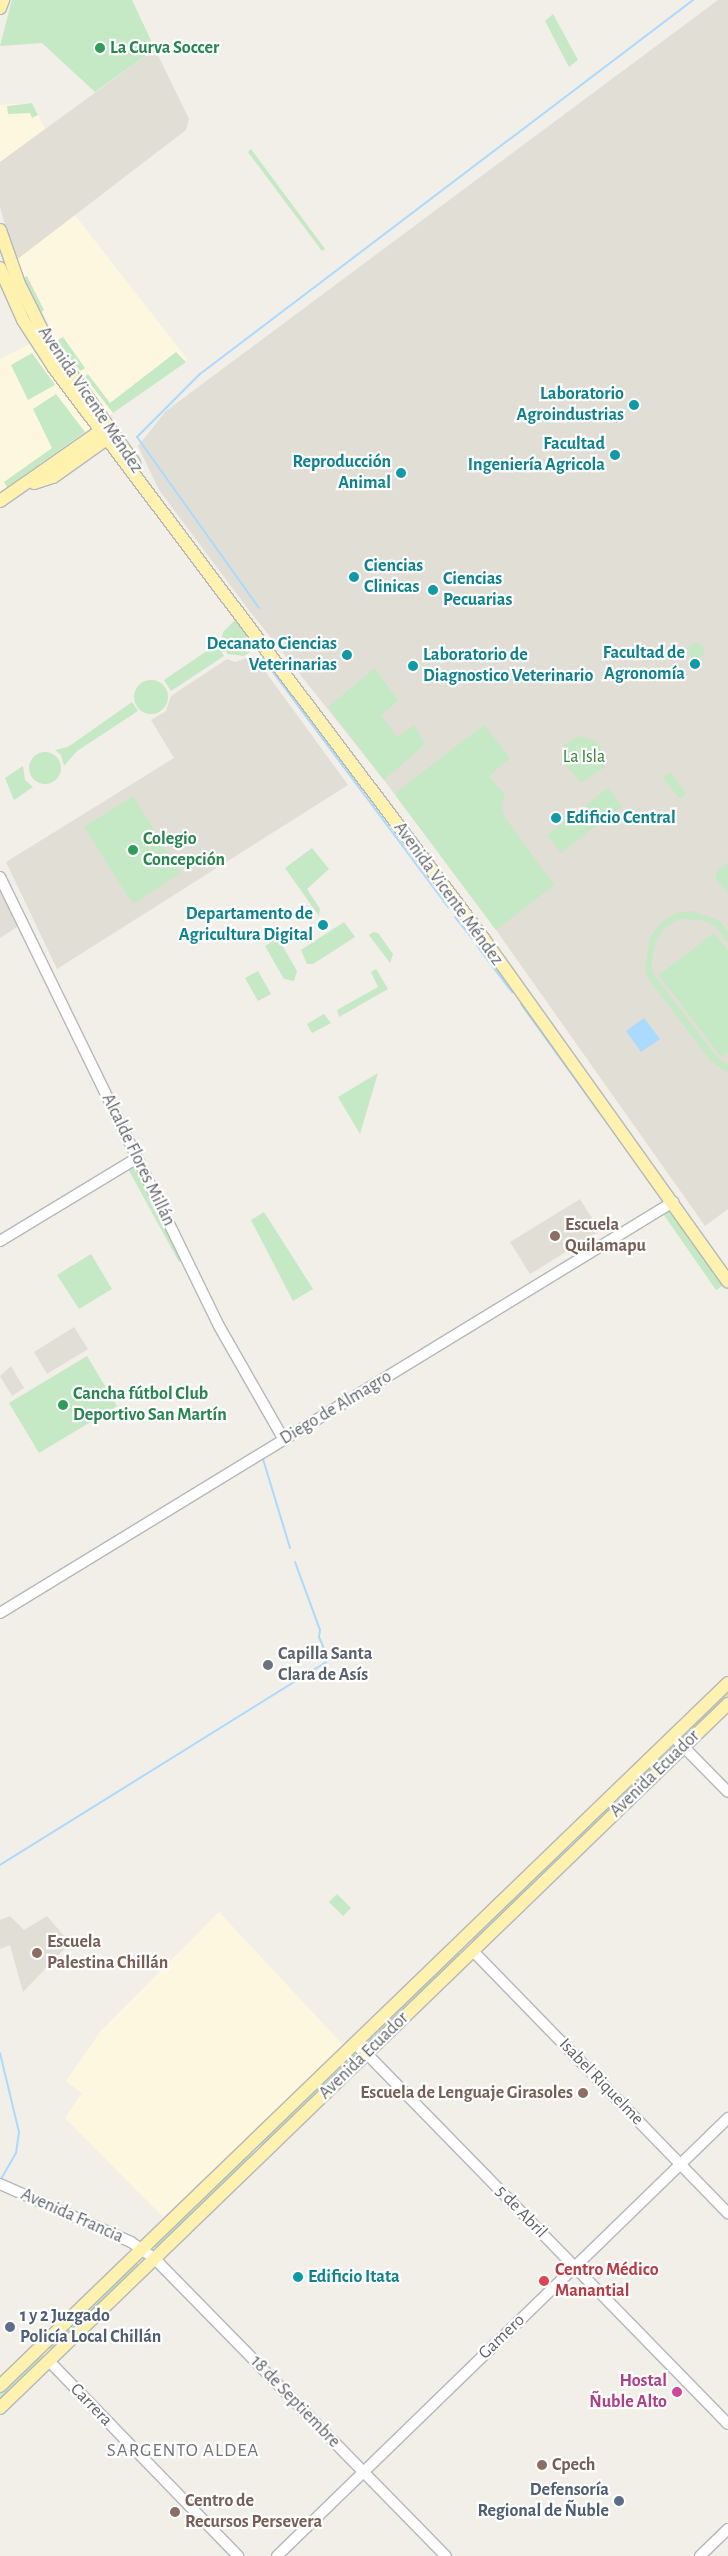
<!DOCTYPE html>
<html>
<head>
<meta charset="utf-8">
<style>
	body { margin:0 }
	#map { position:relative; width:728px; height:2556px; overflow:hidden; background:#f1efe8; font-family:"Alegreya Sans",sans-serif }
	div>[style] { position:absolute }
	.commercial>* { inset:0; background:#fef7e0 }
	.education>* { inset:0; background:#e1ded6 }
	.green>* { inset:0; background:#c5e8c5 }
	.round { border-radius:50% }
	.water>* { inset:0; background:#aadaff }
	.stream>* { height:2px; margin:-1px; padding:0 1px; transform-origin:1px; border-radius:1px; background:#aadaff }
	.roads { filter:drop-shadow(1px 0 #b5b8bc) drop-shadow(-1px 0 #b5b8bc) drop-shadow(0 1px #b5b8bc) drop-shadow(0 -1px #b5b8bc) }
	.minor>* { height:10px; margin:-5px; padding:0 5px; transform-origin:5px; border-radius:5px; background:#fff }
	.major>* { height:12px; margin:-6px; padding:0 6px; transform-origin:6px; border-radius:6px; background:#fff2af }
	.dots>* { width:14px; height:14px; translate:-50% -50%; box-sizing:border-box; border:2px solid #fff; border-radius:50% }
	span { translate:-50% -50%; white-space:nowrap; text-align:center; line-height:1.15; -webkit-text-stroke:4.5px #fff; paint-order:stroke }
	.leisure-label { font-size:18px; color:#27864d; font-weight:700 }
	.left { translate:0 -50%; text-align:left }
	.culture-label { font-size:18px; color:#0d838f; font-weight:700 }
	.right { translate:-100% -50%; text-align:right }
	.street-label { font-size:18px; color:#5f6368 }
	.park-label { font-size:18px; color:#348238 }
	.education-label { font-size:18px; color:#785e54; font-weight:700 }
	.worship-label { font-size:18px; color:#5b616d; font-weight:700 }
	.health-label { font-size:18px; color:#be3a42; font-weight:700 }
	.service-label { font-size:18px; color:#4e5e75; font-weight:700 }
	.hotel-label { font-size:18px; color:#b23c85; font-weight:700 }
	.neighbourhood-label { font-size:19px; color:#70757a; letter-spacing:1px }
</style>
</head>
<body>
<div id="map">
	<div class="commercial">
		<div style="clip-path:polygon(32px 103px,45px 129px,0 162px,0 105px)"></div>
		<div style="clip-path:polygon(74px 214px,188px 360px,0 492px,0 359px,53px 332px,15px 261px)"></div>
		<div style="clip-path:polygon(219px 1912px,343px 2045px,163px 2217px,65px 2118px,82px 2093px,66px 2081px,100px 2032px)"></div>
	</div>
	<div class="education">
		<div style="clip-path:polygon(718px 0,728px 0,728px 1209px,705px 1226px,496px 930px,384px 780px,248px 609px,159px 490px,138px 446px,166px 411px)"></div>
		<div style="clip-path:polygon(155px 49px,189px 119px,186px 130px,15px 261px,0 207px,0 162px)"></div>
		<div style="clip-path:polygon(254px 656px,348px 785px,57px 969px,6px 862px,174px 758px,151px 720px,166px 711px,171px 696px,227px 659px,235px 662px)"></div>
		<div style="clip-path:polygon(0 887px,20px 925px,0 938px)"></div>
		<div style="clip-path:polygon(580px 1199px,600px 1231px,530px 1274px,510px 1242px)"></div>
		<div style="clip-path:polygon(74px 1327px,88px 1349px,47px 1374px,34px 1352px)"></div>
		<div style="clip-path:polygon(11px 1366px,24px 1388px,12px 1396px,0 1376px)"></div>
		<div style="clip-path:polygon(10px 1916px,24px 1930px,47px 1916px,70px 1943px,23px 1992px,10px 1945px,0 1949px,0 1920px)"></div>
	</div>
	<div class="green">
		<div style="clip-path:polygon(12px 0,132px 0,155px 49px,95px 92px,42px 43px,0 46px)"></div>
		<div style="clip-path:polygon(553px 14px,578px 60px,569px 67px,545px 21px)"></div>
		<div style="clip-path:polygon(32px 103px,38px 115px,32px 118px,30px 113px,8px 114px,7px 106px,0 107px)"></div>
		<div style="clip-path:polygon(251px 149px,325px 249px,322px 251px,248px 152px)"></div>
		<div style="clip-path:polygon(27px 276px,44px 310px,40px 313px,23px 278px)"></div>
		<div style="clip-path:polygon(63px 337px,85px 368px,80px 371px,62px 347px,58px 340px)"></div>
		<div style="clip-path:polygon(176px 352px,186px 362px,113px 413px,85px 377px,88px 374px,110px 403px)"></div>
		<div style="clip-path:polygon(32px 353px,55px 385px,28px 400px,11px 365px)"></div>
		<div style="clip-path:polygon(56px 394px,85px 432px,7px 487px,4px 482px,52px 448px,33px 409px)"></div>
		<div style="clip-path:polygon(239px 616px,261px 644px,244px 656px,228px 654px,221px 646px,223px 632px)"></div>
		<div class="round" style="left:688px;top:643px;width:16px;height:16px"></div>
		<div style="clip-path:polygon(217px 644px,224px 656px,171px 691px,164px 680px)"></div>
		<div style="clip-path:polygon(375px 668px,398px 701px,381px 715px,397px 737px,414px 725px,425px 744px,384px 780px,328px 707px)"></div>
		<div class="round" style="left:134px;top:680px;width:34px;height:34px"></div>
		<div style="clip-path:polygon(132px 702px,138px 711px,77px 751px,64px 766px,61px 755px,55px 750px,68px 747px)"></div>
		<div style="clip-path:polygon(484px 725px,510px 758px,489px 776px,505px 795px,501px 804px,504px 816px,554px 885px,496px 930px,396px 796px,399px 790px)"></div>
		<div style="clip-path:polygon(579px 736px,596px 741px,608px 759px,603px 768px,581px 783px,561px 760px,564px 745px)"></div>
		<div class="round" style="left:29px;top:752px;width:32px;height:32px"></div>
		<div style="clip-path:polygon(23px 766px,25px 780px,33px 787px,14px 800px,5px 778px)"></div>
		<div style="clip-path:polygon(671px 772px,686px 794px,680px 799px,663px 778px)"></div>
		<div style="clip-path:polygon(608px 788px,622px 806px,561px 853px,547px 835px)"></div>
		<div style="clip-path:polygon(133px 796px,181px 873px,133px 904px,84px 827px)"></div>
		<div style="clip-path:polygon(312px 848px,329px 869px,307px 889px,320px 909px,319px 916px,285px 868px)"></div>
		<div style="clip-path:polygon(728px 862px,728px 893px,715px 878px,717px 871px)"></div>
		<div style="clip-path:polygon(692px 911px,720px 921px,728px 932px,728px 943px,715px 926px,702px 920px,679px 919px,665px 928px,656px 940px,651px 966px,654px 975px,716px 1056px,728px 1066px,728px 1073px,711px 1061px,647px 977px,645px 966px,650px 937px,661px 923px,676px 913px)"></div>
		<div style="clip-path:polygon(344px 922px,355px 937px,313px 964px,307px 964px,301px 950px)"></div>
		<div style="clip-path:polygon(373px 932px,378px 933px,393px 954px,390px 963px,369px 935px)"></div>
		<div style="clip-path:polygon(714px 933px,728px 951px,728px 1051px,721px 1057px,659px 975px)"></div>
		<div style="clip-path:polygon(278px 938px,297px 971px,294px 981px,284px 979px,265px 946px)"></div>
		<div style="clip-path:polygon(376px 969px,388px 989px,339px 1017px,337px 1010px,378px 987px,371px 972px)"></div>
		<div style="clip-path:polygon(258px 971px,271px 994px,258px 1001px,245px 978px)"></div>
		<div style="clip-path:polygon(324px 1014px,331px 1023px,312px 1033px,307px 1024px)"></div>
		<div style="clip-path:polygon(378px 1073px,360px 1134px,338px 1097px)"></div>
		<div style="clip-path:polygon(136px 1162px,153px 1206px,182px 1260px,179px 1262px,127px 1167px)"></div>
		<div style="clip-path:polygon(672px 1209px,724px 1285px,716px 1290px,664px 1215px)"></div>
		<div style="clip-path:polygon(264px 1212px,313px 1289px,293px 1301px,251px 1220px)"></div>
		<div style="clip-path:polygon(91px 1254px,112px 1289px,79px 1309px,57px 1275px)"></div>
		<div style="clip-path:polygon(87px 1356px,117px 1406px,39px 1453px,9px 1403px)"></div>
		<div style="clip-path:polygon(728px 1684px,728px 1698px,685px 1741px,678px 1733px)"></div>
		<div style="clip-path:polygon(669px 1742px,675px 1749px,582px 1841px,575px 1834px)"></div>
		<div style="clip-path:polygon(564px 1843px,571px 1850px,475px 1942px,469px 1934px)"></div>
		<div style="clip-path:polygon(337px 1894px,351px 1908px,343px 1916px,329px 1902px)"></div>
		<div style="clip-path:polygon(454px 1949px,464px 1958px,372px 2046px,364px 2036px)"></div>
		<div style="clip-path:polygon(350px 2049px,357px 2057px,262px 2150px,260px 2143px)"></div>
		<div style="clip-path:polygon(252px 2145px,253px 2157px,157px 2250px,153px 2243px)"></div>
		<div style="clip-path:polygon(135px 2260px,138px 2265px,51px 2352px,49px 2346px)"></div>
		<div style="clip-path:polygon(42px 2350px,43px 2360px,0 2402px,0 2389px)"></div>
	</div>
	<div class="water">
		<div style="clip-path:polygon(644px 1018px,660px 1039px,641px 1052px,626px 1031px)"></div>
	</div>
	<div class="stream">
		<div style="left:259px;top:608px;width:210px;rotate:-125.5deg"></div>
		<div style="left:137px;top:437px;width:89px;rotate:-45deg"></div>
		<div style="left:200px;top:374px;width:619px;rotate:-37.18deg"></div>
		<div style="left:261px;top:656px;width:314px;rotate:53.3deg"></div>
		<div style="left:455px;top:917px;width:28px;rotate:51deg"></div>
		<div style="left:477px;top:946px;width:58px;rotate:52.7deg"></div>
		<div style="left:521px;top:1004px;width:143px;rotate:54.1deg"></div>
		<div style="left:263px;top:1459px;width:93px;rotate:73.1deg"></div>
		<div style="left:295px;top:1562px;width:72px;rotate:69.8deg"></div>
		<div style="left:320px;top:1630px;width:7px;rotate:98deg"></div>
		<div style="left:319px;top:1637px;width:13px;rotate:67deg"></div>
		<div style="left:0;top:1865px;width:384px;rotate:-31.9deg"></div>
		<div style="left:0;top:2053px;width:81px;rotate:76.5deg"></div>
		<div style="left:19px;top:2132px;width:21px;rotate:98deg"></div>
		<div style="left:16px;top:2153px;width:32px;rotate:120deg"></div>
	</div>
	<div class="roads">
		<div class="minor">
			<div style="left:0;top:877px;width:500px;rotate:64deg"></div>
			<div style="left:219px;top:1326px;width:131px;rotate:60.3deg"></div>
			<div style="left:0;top:1241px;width:160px;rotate:-31.2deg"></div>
			<div style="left:0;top:1613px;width:789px;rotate:-31.41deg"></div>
			<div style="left:673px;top:1736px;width:78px;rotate:45.5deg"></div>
			<div style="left:473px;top:1951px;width:366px;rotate:45.8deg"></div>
			<div style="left:354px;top:2044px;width:16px;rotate:38deg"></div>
			<div style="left:367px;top:2054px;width:517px;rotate:45.71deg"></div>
			<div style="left:0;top:2184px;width:143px;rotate:23.9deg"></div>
			<div style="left:131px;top:2242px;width:28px;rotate:35deg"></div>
			<div style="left:154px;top:2258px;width:417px;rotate:45.6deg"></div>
			<div style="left:49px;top:2361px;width:272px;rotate:45.9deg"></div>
			<div style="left:277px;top:2556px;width:629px;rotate:-44.16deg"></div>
			<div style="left:700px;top:2556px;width:39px;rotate:-44deg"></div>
		</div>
		<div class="major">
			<div style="left:0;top:8px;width:9px;rotate:-69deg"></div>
			<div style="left:0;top:230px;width:57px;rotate:70.6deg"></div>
			<div style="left:19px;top:284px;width:63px;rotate:63.4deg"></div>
			<div style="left:47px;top:340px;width:151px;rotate:54.7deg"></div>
			<div style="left:0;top:268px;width:57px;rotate:66.1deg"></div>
			<div style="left:23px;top:320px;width:57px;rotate:57.1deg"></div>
			<div style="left:54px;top:368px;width:713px;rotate:53.03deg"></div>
			<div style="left:483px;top:938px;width:422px;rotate:54.5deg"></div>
			<div style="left:34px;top:483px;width:20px;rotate:-18deg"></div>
			<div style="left:53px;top:477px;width:72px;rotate:-35.4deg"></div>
			<div style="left:0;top:501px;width:129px;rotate:-34.9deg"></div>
			<div style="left:0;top:2386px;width:1012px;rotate:-44deg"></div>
			<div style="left:0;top:2408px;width:1013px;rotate:-44.04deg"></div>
		</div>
	</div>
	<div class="dots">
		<div style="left:100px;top:48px;background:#2e9e5b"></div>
		<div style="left:634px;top:405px;background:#0f9aa8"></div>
		<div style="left:615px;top:455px;background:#0f9aa8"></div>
		<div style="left:401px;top:473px;background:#0f9aa8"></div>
		<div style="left:354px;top:577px;background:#0f9aa8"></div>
		<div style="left:433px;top:590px;background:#0f9aa8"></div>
		<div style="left:347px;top:655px;background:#0f9aa8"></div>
		<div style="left:695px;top:664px;background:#0f9aa8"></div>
		<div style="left:413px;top:666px;background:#0f9aa8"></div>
		<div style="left:556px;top:818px;background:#0f9aa8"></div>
		<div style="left:133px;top:850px;background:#2e9e5b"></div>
		<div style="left:323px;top:925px;background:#0f9aa8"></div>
		<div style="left:555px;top:1236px;background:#8d6e63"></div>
		<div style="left:63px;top:1405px;background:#2e9e5b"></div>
		<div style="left:268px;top:1665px;background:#6b7280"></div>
		<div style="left:37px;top:1953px;background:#8d6e63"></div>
		<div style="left:583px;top:2093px;background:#8d6e63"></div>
		<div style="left:298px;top:2277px;background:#0f9aa8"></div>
		<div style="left:544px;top:2281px;background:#e0444e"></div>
		<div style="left:10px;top:2327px;background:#5c6f8a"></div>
		<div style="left:677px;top:2392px;background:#d1479c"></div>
		<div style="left:542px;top:2465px;background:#8d6e63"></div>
		<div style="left:619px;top:2501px;background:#5c6f8a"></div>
		<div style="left:175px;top:2512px;background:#8d6e63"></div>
	</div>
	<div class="leisure-label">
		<span class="left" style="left:110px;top:48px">La Curva Soccer</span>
		<span class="left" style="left:143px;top:850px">Colegio<br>Concepción</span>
		<span class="left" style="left:73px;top:1405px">Cancha fútbol Club<br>Deportivo San Martín</span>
	</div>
	<div class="culture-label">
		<span class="right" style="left:624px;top:405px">Laboratorio<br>Agroindustrias</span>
		<span class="right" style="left:605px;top:455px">Facultad<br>Ingeniería Agricola</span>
		<span class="right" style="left:391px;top:473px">Reproducción<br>Animal</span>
		<span class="left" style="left:364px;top:577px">Ciencias<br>Clinicas</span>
		<span class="left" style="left:443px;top:590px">Ciencias<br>Pecuarias</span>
		<span class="right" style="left:337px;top:655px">Decanato Ciencias<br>Veterinarias</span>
		<span class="right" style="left:685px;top:664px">Facultad de<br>Agronomía</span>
		<span class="left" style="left:423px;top:666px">Laboratorio de<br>Diagnostico Veterinario</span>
		<span class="left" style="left:566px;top:818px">Edificio Central</span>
		<span class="right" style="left:313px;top:925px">Departamento de<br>Agricultura Digital</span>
		<span class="left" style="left:308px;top:2277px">Edificio Itata</span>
	</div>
	<div class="street-label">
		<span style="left:90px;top:400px;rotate:56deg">Avenida Vicente Méndez</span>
		<span style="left:448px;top:894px;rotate:54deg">Avenida Vicente Méndez</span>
		<span style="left:138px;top:1160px;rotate:64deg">Alcalde Flores Millán</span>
		<span style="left:336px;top:1408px;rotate:-31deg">Diego de Almagro</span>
		<span style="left:655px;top:1774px;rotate:-44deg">Avenida Ecuador</span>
		<span style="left:364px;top:2056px;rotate:-44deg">Avenida Ecuador</span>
		<span style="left:601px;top:2082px;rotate:46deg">Isabel Riquelme</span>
		<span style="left:521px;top:2212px;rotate:46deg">5 de Abril</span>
		<span style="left:72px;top:2216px;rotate:24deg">Avenida Francia</span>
		<span style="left:502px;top:2337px;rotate:-44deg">Gamero</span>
		<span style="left:295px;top:2402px;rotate:46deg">18 de Septiembre</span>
		<span style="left:91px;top:2405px;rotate:46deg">Carrera</span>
	</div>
	<div class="park-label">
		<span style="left:584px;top:757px">La Isla</span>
	</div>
	<div class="education-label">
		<span class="left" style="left:565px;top:1236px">Escuela<br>Quilamapu</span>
		<span class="left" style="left:47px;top:1953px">Escuela<br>Palestina Chillán</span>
		<span class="right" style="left:573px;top:2093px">Escuela de Lenguaje Girasoles</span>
		<span class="left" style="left:552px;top:2465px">Cpech</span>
		<span class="left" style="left:185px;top:2512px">Centro de<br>Recursos Persevera</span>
	</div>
	<div class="worship-label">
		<span class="left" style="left:278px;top:1665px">Capilla Santa<br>Clara de Asís</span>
	</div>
	<div class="health-label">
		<span class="left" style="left:555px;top:2281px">Centro Médico<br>Manantial</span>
	</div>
	<div class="service-label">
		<span class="left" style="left:20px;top:2327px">1 y 2 Juzgado<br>Policía Local Chillán</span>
		<span class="right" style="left:609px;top:2501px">Defensoría<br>Regional de Ñuble</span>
	</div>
	<div class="hotel-label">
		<span class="right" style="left:667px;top:2392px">Hostal<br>Ñuble Alto</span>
	</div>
	<div class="neighbourhood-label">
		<span style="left:183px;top:2451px">SARGENTO ALDEA</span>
	</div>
</div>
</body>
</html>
